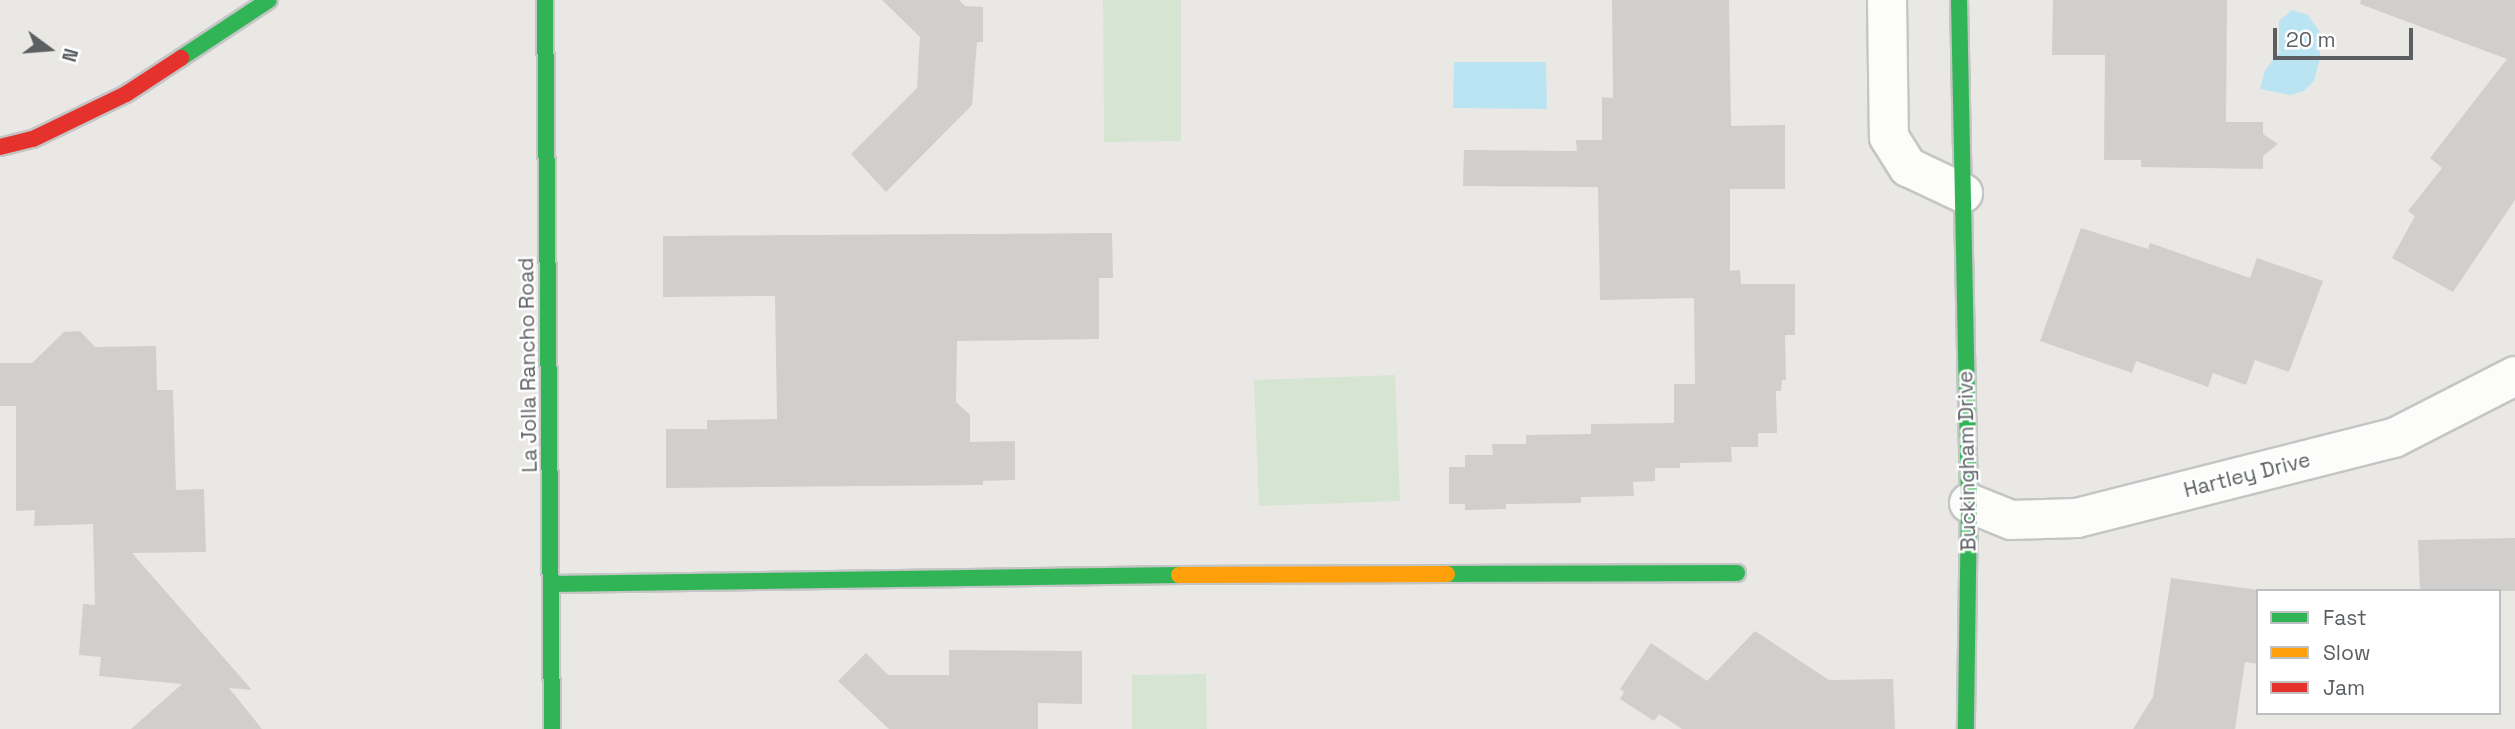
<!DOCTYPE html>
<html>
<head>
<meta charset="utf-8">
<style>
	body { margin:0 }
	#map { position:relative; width:2515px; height:729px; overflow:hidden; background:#eae8e5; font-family:"Space Grotesk",sans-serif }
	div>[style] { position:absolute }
	.green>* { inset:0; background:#d6e5d1 }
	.water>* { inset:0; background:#bbe4f2 }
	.building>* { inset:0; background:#d1cfce }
	.roads { filter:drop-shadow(2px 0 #c4c5c5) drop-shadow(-2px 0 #c4c5c5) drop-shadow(0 2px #c4c5c5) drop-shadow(0 -2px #c4c5c5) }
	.street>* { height:38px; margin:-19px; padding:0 19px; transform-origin:19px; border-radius:19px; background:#fcfcfb }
	.fast>* { height:16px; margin:-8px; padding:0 8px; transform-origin:8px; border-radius:8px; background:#30b455 }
	.slow>* { height:16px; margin:-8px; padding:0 8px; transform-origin:8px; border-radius:8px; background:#ff9f0a }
	.jam>* { height:16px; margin:-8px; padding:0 8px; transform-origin:8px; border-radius:8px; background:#e5322d }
	span { translate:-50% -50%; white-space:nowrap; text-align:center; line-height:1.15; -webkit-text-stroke:5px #fff; paint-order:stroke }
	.street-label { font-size:21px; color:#5b5f62 }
	.legend { position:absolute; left:2256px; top:589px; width:245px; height:126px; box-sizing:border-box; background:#fff; border:2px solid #bdbfc0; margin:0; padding:9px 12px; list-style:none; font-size:21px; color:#5b5f62 }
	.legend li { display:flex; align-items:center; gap:14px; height:35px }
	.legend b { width:35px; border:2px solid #bdbfc0 }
	.north { position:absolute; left:14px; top:14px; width:70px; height:70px; -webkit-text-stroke:5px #fff; paint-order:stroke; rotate:106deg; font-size:19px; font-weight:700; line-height:28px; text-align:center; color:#5b5f62 }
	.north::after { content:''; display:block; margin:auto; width:24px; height:32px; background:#5b5f62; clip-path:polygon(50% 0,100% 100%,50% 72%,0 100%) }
	.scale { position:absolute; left:2273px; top:28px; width:140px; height:32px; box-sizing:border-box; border:4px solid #5b5f62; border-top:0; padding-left:9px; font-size:21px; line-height:24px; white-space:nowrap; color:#5b5f62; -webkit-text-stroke:5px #fff; paint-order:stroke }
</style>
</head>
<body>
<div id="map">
	<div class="green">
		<div style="clip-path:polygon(1103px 0,1181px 0,1181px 141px,1104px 142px)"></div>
		<div style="clip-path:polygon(1395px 375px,1400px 501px,1259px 506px,1254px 380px)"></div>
		<div style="clip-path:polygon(1206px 674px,1207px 729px,1132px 729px,1132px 675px)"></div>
	</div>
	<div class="water">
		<div style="clip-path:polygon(2292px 10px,2308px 15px,2319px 31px,2320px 58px,2314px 81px,2304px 91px,2291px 95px,2260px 89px,2265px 70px,2279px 53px,2279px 21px)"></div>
		<div style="clip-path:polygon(1454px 62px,1546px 62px,1547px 109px,1453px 108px)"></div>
	</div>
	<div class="building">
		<div style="clip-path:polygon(882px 0,959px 0,965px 6px,983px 7px,983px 42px,977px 42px,972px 105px,886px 192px,851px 154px,917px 88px,920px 37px)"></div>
		<div style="clip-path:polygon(1612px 0,1729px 0,1731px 126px,1785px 125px,1785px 189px,1730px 189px,1730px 271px,1740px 270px,1741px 284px,1795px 284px,1795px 335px,1785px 335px,1786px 380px,1782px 380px,1781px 391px,1776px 391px,1777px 433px,1758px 433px,1758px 447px,1731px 447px,1732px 462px,1680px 463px,1680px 468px,1655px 468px,1655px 481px,1633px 482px,1634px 496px,1581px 497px,1581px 503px,1506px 504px,1506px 509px,1465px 510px,1465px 504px,1449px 504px,1449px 467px,1465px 467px,1465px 455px,1493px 455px,1492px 444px,1526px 444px,1526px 435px,1591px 434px,1591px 424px,1674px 423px,1674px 384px,1695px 384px,1694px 298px,1600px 300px,1598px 187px,1463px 186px,1464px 150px,1577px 151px,1576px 140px,1602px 140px,1602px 97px,1613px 98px)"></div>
		<div style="clip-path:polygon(2053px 0,2227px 0,2226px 122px,2263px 122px,2263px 134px,2278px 144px,2263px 156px,2263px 169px,2141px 167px,2141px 160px,2104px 160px,2105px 55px,2052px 55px)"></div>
		<div style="clip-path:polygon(2361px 0,2515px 0,2515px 200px,2453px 292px,2392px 258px,2415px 216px,2408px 211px,2442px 168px,2430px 158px,2507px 59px,2360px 4px)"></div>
		<div style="clip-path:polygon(2081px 228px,2148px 249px,2150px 243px,2250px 278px,2257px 258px,2323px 281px,2289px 372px,2255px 360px,2246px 385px,2213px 373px,2208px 387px,2136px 361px,2132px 373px,2040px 341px)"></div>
		<div style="clip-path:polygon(1112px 233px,1113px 278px,1099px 278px,1099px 339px,957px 341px,956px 402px,970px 415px,970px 442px,1015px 441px,1015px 480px,983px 481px,983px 485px,666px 488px,666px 429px,707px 429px,707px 420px,777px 419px,775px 296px,663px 297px,663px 236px)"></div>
		<div style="clip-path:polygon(80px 331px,95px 347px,156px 346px,157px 390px,173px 390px,176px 490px,204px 489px,206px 552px,132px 553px,252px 690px,229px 688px,262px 729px,131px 729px,182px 684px,99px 676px,101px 657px,79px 655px,83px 604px,95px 605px,93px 524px,34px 526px,35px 510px,16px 511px,16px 406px,0 406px,0 363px,32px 363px,64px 332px)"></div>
		<div style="clip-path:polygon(2515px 538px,2515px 591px,2420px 591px,2418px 540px)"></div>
		<div style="clip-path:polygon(2171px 578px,2258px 590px,2258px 664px,2245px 662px,2235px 729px,2133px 729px,2153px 697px)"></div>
		<div style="clip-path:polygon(1755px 631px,1829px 680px,1893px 679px,1895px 729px,1682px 729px,1659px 714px,1654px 721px,1620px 699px,1624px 692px,1620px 689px,1651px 643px,1707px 681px)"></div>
		<div style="clip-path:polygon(949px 650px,1082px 651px,1082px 704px,1038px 703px,1038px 729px,889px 729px,838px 681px,866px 653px,888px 675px,949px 675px)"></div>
	</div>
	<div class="roads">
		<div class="street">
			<div style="left:1887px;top:0;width:137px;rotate:89.2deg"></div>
			<div style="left:1889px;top:137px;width:36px;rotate:58deg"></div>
			<div style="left:1908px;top:167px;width:61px;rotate:25.3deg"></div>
			<div style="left:1969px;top:503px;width:45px;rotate:22deg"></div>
			<div style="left:2011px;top:520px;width:66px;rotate:-1.7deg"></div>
			<div style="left:2077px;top:518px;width:327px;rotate:-14.2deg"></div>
			<div style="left:2394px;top:438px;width:136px;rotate:-27.1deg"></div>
		</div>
		<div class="fast">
			<div style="left:545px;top:0;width:729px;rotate:89.45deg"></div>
			<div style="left:1959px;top:0;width:503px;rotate:88.86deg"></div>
			<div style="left:1969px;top:503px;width:226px;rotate:90.8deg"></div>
			<div style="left:181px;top:58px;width:105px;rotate:-33.4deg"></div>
			<div style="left:1447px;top:574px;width:290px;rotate:-0.2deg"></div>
			<div style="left:551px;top:584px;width:628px;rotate:-0.82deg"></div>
		</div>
		<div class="slow">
			<div style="left:1179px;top:575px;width:268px;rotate:-0.2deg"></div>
		</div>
		<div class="jam">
			<div style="left:0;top:147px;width:34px;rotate:-14deg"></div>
			<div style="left:33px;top:139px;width:103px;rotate:-25.8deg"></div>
			<div style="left:126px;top:94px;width:66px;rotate:-33.2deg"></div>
		</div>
	</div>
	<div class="street-label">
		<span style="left:528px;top:365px;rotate:-91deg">La Jolla Rancho Road</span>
		<span style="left:1967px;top:461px;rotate:-91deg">Buckingham Drive</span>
		<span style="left:2247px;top:475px;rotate:-14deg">Hartley Drive</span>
	</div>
	<ul class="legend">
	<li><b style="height:9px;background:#30b455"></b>Fast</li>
	<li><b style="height:9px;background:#ff9f0a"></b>Slow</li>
	<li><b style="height:9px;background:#e5322d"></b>Jam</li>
	</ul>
	<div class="north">N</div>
	<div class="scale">20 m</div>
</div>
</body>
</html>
